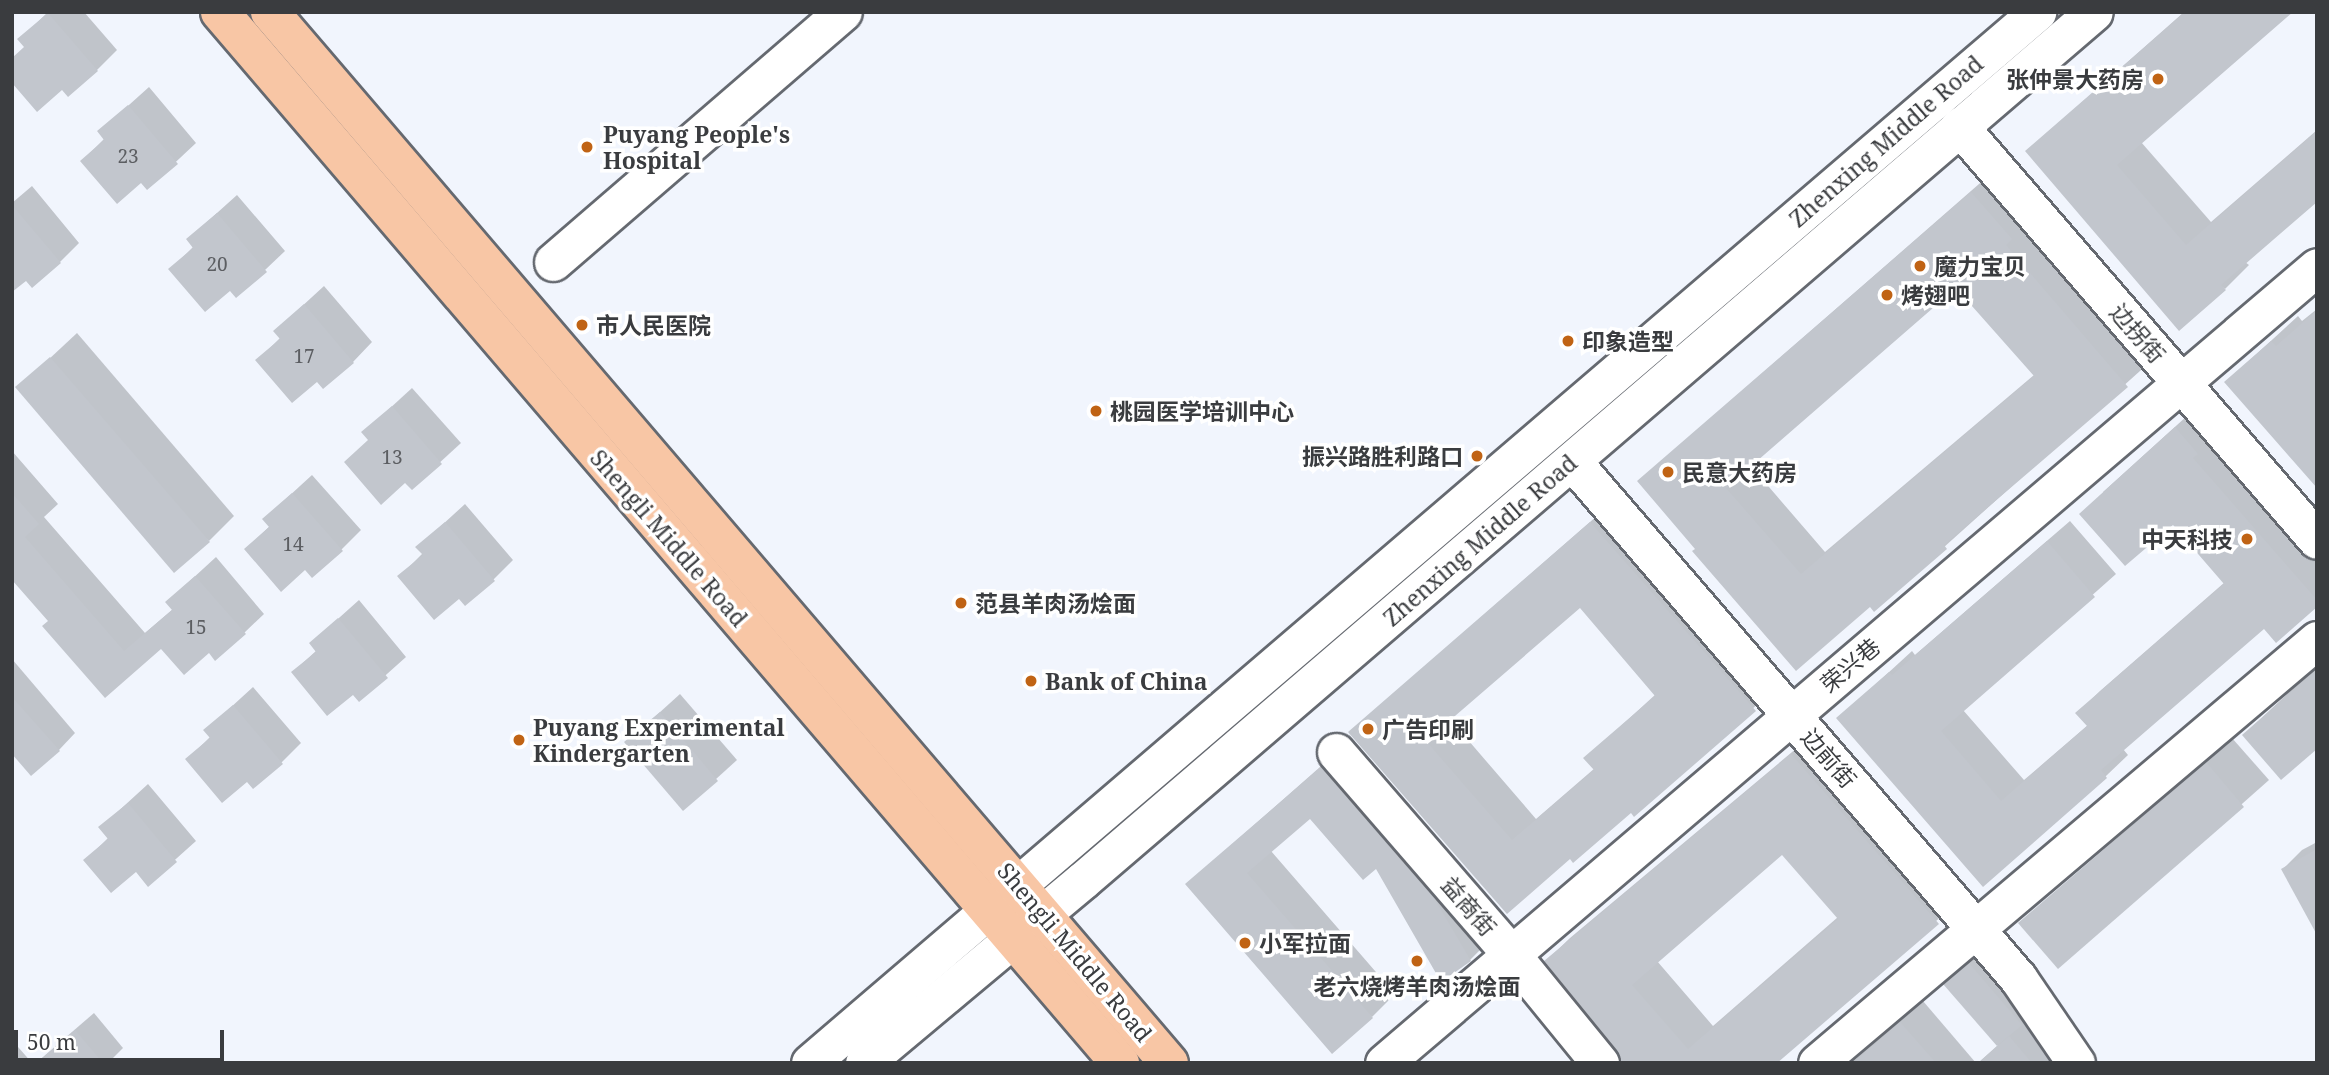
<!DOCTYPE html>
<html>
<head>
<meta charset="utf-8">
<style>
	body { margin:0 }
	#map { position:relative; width:2329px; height:1075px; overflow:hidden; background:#f1f5fd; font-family:"Noto Serif","Noto Sans SC",serif }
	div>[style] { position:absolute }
	.shadow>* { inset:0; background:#0003 }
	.building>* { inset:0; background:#c2c6cd }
	.roads { filter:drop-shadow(2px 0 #656970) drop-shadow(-2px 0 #656970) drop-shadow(0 2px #656970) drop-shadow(0 -2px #656970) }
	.minor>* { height:37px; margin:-18.5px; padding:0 18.5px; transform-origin:18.5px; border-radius:18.5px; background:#fff }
	.major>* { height:38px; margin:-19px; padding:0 19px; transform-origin:19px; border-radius:19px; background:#f8c6a5 }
	.dots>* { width:19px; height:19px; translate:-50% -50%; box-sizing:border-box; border:4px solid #fff; border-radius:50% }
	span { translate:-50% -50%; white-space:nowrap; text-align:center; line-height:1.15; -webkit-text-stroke:7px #fff; paint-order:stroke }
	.number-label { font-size:19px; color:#5c5e62 }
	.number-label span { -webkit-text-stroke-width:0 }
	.poi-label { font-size:23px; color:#3a3c3f; font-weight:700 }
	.right { translate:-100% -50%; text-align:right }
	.left { translate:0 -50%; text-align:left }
	.street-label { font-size:23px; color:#3a3c3f }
	.frame { position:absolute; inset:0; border:14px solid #3a3c3f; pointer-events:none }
	.scale { position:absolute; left:14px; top:1030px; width:210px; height:32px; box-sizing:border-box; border:4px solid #3a3c3f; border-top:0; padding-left:9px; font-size:21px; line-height:24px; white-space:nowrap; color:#3a3c3f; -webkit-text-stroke:5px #fff; paint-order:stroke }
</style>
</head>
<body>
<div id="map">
	<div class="shadow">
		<div style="clip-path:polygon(48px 12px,84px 12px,117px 50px,97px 70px,62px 88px,20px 39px)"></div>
		<div style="clip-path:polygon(2184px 12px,2290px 12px,2141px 142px,2211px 222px,2317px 130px,2317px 200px,2245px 262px,2249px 265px,2225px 289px,2027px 151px)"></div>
		<div style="clip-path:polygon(149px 87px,196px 143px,148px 188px,142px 180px,82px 161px,105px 138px,100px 131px)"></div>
		<div style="clip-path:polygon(evenodd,1995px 170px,2150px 362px,1874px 610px,1870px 605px,1697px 549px,1639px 481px,1995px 170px,1957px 285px,2034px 375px,1825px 552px,1750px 465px,1957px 285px)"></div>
		<div style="clip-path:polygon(32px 186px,79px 243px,60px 262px,26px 278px,12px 290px,12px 203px)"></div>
		<div style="clip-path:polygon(237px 195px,285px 251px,265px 270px,230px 288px,171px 269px,194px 246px,188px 239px)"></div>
		<div style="clip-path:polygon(324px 286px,372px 342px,353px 362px,317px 379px,258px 360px,281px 337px,275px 331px)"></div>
		<div style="clip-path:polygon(2317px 309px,2317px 486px,2226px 382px,2298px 316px,2302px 321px)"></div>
		<div style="clip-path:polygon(77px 333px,234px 516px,209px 541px,18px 388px)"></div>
		<div style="clip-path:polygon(412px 388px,461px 443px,412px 488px,364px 432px)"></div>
		<div style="clip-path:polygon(2198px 406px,2317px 553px,2317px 605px,2264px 627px,2123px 749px,2128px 755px,2106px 776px,1983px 884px,1839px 718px,1912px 651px,1915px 655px,2070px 521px,2116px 574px,1963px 710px,2024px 780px,2088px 725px,2078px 713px,2100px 691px,2225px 582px,2173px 522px,2103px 492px)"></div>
		<div style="clip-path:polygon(12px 451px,58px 504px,44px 517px,145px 633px,173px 609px,167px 602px,216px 557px,264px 614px,244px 633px,209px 651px,161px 646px,105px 695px,50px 621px,12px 546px)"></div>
		<div style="clip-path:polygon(312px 475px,361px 530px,341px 550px,306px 568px,246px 549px,270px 526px,264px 519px)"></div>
		<div style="clip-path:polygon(evenodd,1614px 501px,1778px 686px,1634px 814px,1631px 810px,1570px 857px,1507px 912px,1350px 732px,1614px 501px,1580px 605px,1656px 694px,1586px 758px,1595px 768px,1536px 819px,1450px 719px,1580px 605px)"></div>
		<div style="clip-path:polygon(465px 504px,513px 560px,493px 580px,459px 597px,400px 576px,423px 553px,418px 547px)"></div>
		<div style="clip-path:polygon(359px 600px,406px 657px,359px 699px,353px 692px,293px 672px,317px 650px,311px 643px)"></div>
		<div style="clip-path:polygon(12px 659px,75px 733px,59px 750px,12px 751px)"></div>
		<div style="clip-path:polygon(2317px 666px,2317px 746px,2244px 735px,2268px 712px)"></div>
		<div style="clip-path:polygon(253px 687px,301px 743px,281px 763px,247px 779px,188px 759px,211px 736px,206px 730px)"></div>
		<div style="clip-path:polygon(680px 694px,737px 760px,683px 809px,627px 742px)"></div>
		<div style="clip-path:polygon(evenodd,1816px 732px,1961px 899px,1775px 1063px,1618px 1049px,1546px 961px,1570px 938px,1816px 732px,1782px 852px,1838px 917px,1713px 1026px,1657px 961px,1782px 852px)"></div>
		<div style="clip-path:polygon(2232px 738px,2269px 780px,2058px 967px,2020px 923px)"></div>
		<div style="clip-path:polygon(1345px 745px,1493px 937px,1470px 960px,1376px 866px,1310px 816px,1271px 851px,1395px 994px,1372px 1017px,1187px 884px)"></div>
		<div style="clip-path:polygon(148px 784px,196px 841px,148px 884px,137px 870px,86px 860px,109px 837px,101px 827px)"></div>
		<div style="clip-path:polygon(2317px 842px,2317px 931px,2283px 869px,2302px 850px)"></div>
		<div style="clip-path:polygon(1987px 946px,2072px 1063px,1978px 1063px,1998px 1045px,1963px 967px)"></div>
		<div style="clip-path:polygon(1923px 1001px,1976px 1063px,1851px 1063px)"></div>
		<div style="clip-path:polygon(94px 1013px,123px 1048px,108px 1063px,36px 1063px)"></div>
		<div style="clip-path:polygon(12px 1040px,32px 1063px,12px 1063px)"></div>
	</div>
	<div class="building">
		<div style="clip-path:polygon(2185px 12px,2293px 12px,2117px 165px,2186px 245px,2317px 131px,2317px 202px,2221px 285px,2226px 290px,2179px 331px,2025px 151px)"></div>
		<div style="clip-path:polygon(48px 13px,98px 71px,68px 97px,62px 90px,37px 112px,12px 83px,12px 58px,24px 47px,17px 39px)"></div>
		<div style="clip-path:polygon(128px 105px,178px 164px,147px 190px,141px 183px,117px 204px,80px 161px,104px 140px,97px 131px)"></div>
		<div style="clip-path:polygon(evenodd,1971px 192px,2012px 239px,2006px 245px,2128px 387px,1944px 545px,1947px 549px,1874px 612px,1870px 607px,1796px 671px,1692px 551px,1695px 549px,1637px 481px,1971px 192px,1956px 288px,2034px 376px,1801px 574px,1726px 488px,1956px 288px)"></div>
		<div style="clip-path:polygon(12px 205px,61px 263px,32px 288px,26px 281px,12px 292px)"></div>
		<div style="clip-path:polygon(217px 213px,267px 272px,236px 298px,230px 291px,205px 312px,168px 269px,193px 248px,186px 239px)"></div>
		<div style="clip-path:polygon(304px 304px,354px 363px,323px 389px,317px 382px,292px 403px,255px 360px,280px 339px,273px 331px)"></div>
		<div style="clip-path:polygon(2317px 310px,2317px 488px,2224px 382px,2271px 341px,2276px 346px)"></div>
		<div style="clip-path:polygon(50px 357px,210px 542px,174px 573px,15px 387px)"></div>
		<div style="clip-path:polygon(392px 406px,442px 464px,412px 490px,405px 483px,381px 505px,344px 462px,368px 440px,361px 432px)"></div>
		<div style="clip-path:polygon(2175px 427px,2198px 454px,2193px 458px,2317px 600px,2317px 607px,2276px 643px,2264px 629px,2101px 770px,2107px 778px,1983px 887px,1836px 718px,1889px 672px,1892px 675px,2047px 541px,2095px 597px,1941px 731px,2001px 801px,2087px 726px,2075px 713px,2224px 584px,2173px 525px,2125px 566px,2079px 514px)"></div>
		<div style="clip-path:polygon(12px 493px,39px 524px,25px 537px,124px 651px,172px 610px,165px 602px,195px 576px,246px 634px,215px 661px,209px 653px,184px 675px,161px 649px,105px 698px,42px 626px,48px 621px,12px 580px)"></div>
		<div style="clip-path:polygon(292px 493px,343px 551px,312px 578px,305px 570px,281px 592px,244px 549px,269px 527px,262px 519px)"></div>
		<div style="clip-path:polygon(445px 522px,495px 581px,465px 606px,459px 599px,434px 620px,397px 576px,423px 555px,415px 547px)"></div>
		<div style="clip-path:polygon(evenodd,1590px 522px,1756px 711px,1634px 817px,1631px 813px,1573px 863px,1570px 859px,1507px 914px,1348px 732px,1590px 522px,1580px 608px,1655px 696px,1583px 758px,1594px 770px,1512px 840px,1426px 741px,1580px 608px)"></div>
		<div style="clip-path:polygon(338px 618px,388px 678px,359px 702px,353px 695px,327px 716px,291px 672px,316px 652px,309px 643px)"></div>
		<div style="clip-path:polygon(2317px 669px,2317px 749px,2281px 780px,2242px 735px)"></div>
		<div style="clip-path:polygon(12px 697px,60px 751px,31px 776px,12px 754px)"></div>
		<div style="clip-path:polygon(233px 705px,283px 764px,253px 789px,247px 782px,222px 803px,185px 759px,210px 738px,203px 730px)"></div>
		<div style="clip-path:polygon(660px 712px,718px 781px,683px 811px,624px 742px)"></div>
		<div style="clip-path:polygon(evenodd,1791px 754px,1939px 924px,1777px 1063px,1620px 1063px,1616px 1050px,1544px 961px,1791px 754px,1782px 855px,1838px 919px,1688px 1049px,1632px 985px,1782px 855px)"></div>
		<div style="clip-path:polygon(2206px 762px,2244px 807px,2058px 969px,2018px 923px)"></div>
		<div style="clip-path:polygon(1321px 767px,1434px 898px,1471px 961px,1441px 982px,1376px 869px,1363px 880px,1310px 819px,1247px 873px,1373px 1018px,1332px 1054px,1185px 884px)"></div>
		<div style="clip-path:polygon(128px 803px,177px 862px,148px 887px,136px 872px,111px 893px,83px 860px,108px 839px,98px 827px)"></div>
		<div style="clip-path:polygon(2317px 849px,2317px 935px,2281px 869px)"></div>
		<div style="clip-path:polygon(1968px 962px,2022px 1025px,1997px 1046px,1943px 984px)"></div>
		<div style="clip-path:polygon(1900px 1022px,1936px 1063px,1853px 1063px)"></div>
		<div style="clip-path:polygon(75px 1030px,103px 1063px,37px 1063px)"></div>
		<div style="clip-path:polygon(2009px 1036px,2032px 1063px,1978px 1063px)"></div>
	</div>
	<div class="roads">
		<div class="minor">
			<div style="left:1959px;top:126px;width:547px;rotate:49.15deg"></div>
			<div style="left:553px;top:262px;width:383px;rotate:-40.8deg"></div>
			<div style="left:1572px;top:461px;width:683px;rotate:49.22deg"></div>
			<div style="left:2018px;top:978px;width:103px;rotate:55.7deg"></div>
			<div style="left:1336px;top:752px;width:267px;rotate:49.1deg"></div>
			<div style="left:1511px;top:954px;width:141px;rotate:50.8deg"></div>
			<div style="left:810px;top:1063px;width:1616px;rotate:-40.58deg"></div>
			<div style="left:864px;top:1063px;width:285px;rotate:-39.9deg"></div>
			<div style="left:1083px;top:880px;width:1332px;rotate:-40.65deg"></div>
			<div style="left:1384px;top:1063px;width:1226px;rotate:-40.47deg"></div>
			<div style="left:1817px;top:1063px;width:655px;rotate:-40.23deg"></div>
		</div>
		<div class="major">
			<div style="left:220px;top:12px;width:1384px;rotate:49.43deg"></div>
			<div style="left:270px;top:12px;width:1383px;rotate:49.46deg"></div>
		</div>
	</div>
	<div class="dots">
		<div style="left:2158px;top:79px;background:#c06314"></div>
		<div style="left:587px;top:147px;background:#c06314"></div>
		<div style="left:1920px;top:266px;background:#c06314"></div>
		<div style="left:1887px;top:295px;background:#c06314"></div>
		<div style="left:582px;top:325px;background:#c06314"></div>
		<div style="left:1568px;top:341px;background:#c06314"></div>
		<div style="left:1096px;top:411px;background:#c06314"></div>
		<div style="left:1477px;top:456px;background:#c06314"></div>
		<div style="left:1668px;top:472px;background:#c06314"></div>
		<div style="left:2247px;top:539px;background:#c06314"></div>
		<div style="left:961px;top:603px;background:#c06314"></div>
		<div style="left:1031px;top:681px;background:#c06314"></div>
		<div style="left:1368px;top:729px;background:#c06314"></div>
		<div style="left:519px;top:740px;background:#c06314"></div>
		<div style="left:1245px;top:943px;background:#c06314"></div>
		<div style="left:1417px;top:961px;background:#c06314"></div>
	</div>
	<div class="number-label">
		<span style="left:128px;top:157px">23</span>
		<span style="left:217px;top:265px">20</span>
		<span style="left:304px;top:357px">17</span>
		<span style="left:392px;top:458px">13</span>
		<span style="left:293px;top:545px">14</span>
		<span style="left:196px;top:628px">15</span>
	</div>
	<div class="poi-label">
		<span class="right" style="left:2144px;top:79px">张仲景大药房</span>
		<span class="left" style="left:603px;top:147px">Puyang People's<br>Hospital</span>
		<span class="left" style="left:1934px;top:266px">魔力宝贝</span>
		<span class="left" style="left:1901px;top:295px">烤翅吧</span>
		<span class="left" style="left:596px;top:325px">市人民医院</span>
		<span class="left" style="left:1582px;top:341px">印象造型</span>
		<span class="left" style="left:1110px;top:411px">桃园医学培训中心</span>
		<span class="right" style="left:1463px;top:456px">振兴路胜利路口</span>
		<span class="left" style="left:1682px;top:472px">民意大药房</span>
		<span class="right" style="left:2233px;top:539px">中天科技</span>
		<span class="left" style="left:975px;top:603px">范县羊肉汤烩面</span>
		<span class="left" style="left:1045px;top:681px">Bank of China</span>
		<span class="left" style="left:533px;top:740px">Puyang Experimental<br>Kindergarten</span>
		<span class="left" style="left:1382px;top:729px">广告印刷</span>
		<span class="left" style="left:1259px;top:943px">小军拉面</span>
		<span style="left:1417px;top:986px">老六烧烤羊肉汤烩面</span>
	</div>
	<div class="street-label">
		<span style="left:1886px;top:141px;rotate:-41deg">Zhenxing Middle Road</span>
		<span style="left:2138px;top:333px;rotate:49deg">边拐街</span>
		<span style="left:669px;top:538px;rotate:49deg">Shengli Middle Road</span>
		<span style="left:1480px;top:540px;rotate:-41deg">Zhenxing Middle Road</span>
		<span style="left:1850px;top:665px;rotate:-40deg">荣兴巷</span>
		<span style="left:1829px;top:758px;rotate:49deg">边前街</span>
		<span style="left:1469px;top:906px;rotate:49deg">益商街</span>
		<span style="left:1075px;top:952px;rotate:50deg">Shengli Middle Road</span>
	</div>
	<div class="frame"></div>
	<div class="scale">50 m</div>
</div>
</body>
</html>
